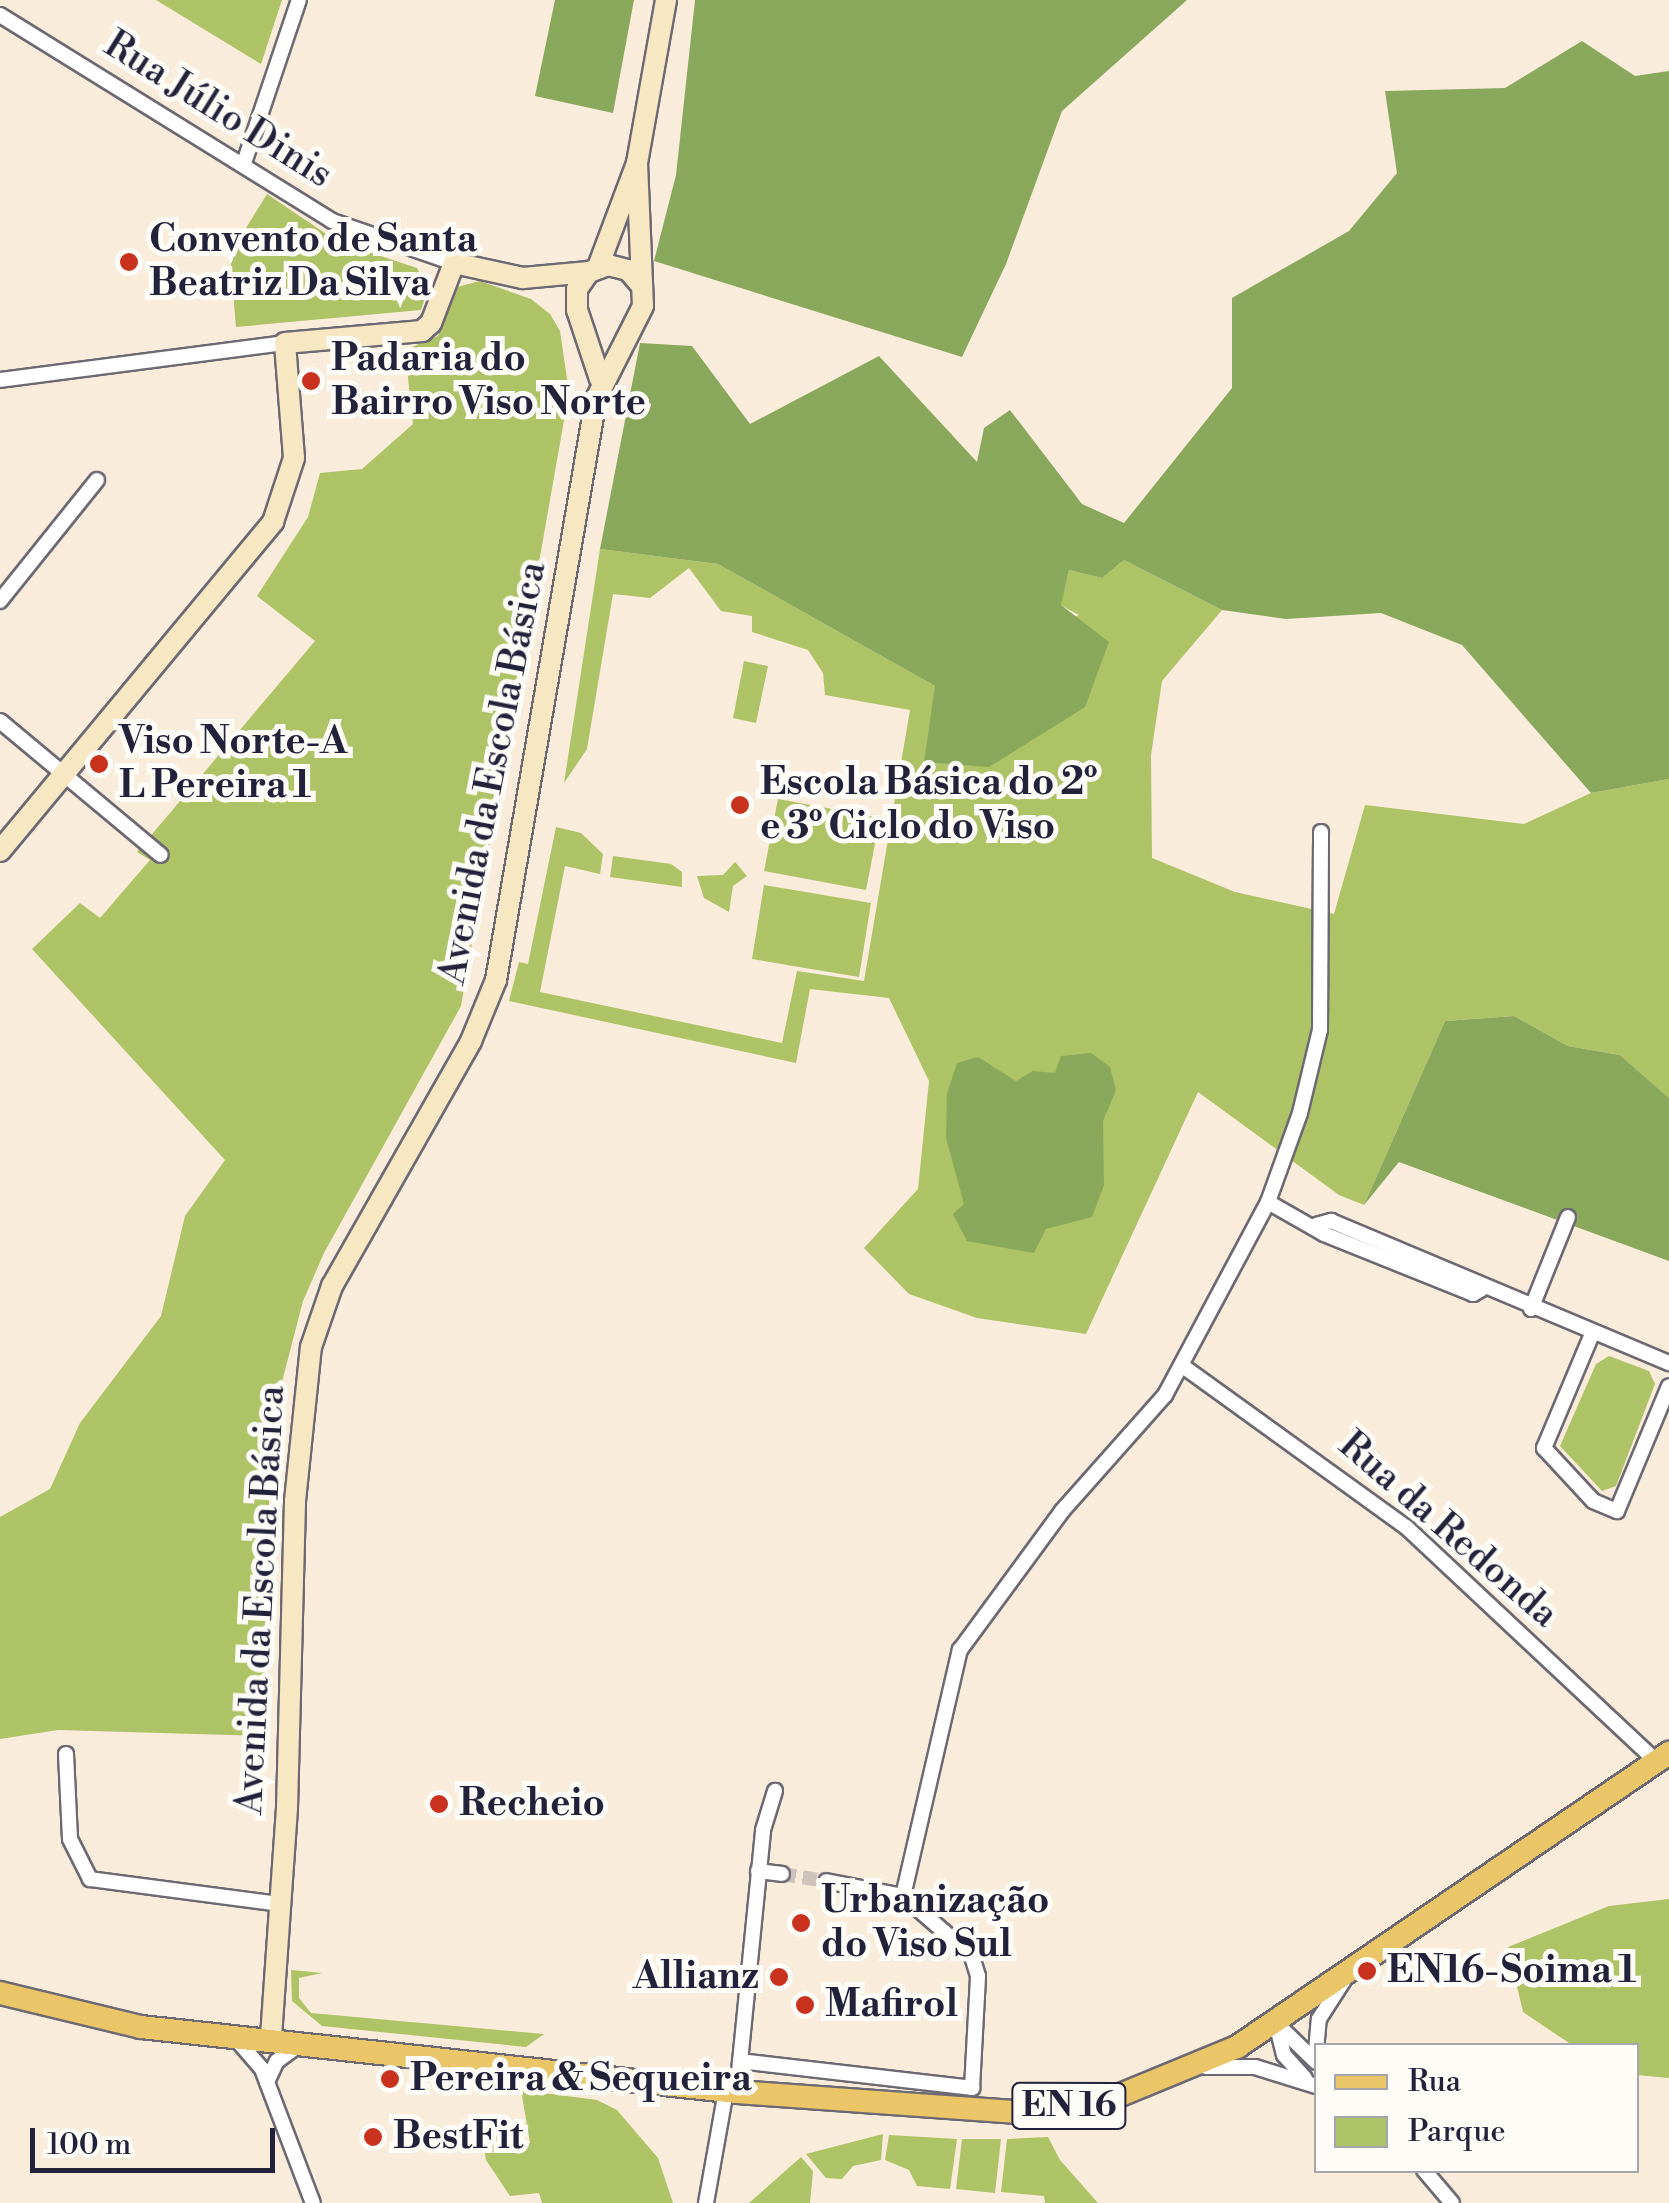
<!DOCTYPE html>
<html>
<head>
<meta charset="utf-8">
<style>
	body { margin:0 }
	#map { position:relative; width:1669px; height:2203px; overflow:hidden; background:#f9ecdb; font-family:"Libre Bodoni",serif }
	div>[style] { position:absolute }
	.green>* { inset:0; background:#aec266 }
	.forest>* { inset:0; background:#8aa85b }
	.street-tunnel>* { height:14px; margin-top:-7px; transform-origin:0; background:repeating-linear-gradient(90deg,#cec4bb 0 14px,transparent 0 21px) }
	.roads { filter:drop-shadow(2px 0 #6d6973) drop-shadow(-2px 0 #6d6973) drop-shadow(0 2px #6d6973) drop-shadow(0 -2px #6d6973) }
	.street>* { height:14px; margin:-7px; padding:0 7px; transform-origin:7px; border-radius:7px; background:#fff }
	.secondary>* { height:20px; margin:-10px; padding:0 10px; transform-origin:10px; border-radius:10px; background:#f7e8c3 }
	.primary>* { height:22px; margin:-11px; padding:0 11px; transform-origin:11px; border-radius:11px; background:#ebc669 }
	.dots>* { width:28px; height:28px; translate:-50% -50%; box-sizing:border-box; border:5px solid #fdfcf7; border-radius:50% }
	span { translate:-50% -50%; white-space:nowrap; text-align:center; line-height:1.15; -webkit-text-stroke:10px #fdfcf7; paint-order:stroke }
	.shield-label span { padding:2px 8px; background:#fdfcf7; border:2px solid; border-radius:8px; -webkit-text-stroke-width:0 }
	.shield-label { font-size:35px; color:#22223b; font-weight:700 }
	.street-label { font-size:38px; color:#22223b }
	.poi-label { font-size:38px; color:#22223b; font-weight:700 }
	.left { translate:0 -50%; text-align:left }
	.right { translate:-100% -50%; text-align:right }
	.legend { position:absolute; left:1314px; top:2043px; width:325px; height:130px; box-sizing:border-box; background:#fdfcf7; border:2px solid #a5a5ac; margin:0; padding:12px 18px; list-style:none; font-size:30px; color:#22223b }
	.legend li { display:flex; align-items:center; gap:20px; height:50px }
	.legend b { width:50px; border:2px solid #a5a5ac }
	.scale { position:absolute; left:30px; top:2128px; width:245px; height:45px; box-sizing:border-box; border:5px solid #22223b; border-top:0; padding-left:12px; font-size:30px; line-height:35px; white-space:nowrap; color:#22223b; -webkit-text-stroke:8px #fdfcf7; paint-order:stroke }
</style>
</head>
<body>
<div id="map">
	<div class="green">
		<div style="clip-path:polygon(156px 0,282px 0,261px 64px)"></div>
		<div style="clip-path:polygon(267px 194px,338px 242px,417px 268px,428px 289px,421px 310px,236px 327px,230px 254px)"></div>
		<div style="clip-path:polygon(480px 281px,531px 299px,550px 314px,560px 331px,569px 392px,461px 1006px,324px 1253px,303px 1301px,271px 1424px,263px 1736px,58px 1730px,0 1739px,0 1517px,50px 1489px,80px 1423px,161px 1316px,185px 1216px,225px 1160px,32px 949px,80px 903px,100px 918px,150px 860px,137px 852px,315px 641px,257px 596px,308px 517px,320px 473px,362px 469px,413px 424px,405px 350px,438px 336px,457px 287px)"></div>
		<div style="clip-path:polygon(600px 549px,718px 564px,935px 686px,1079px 615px,1060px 605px,1069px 570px,1102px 578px,1124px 560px,1222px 610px,1162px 681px,1151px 755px,1152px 858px,1235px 892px,1334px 914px,1365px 805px,1524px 824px,1591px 793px,1669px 779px,1669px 1098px,1620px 1055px,1568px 1046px,1514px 1016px,1445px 1021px,1364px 1205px,1339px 1195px,1198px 1092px,1086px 1334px,977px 1318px,909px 1294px,864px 1248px,918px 1189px,929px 1081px,889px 998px,810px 989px,796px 1063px,509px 1001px,519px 962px,528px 964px,556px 827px,581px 833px,603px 854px,600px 874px,565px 866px,540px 992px,782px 1043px,797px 971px,864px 981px,910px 710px,825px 695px,823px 673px,808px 650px,752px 632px,752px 616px,721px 611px,689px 568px,650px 598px,613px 594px,587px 749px,564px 783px)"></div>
		<div style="clip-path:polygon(744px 661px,768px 666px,756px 723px,733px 718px)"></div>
		<div style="clip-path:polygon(778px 799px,880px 818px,866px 890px,764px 871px)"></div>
		<div style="clip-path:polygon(613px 856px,671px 864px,682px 872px,682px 887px,610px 877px)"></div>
		<div style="clip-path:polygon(735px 862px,747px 876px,733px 886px,729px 912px,704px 898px,697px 876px,723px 875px)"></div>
		<div style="clip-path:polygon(764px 885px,871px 903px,859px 977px,752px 959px)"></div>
		<div style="clip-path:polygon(1609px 1356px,1649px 1371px,1655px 1384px,1616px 1486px,1602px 1491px,1560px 1446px,1596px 1364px)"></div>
		<div style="clip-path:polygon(1669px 1899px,1669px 2078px,1637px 2075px,1636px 2046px,1572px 2045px,1523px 2012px,1508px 1947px,1609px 1906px)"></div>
		<div style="clip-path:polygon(291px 1970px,322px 1973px,299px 1978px,299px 1998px,311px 2013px,544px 2034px,526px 2047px,322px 2026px,292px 2001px)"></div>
		<div style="clip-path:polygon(521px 2090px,597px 2100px,617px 2110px,658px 2158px,673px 2203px,542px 2203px,539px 2193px,510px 2196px,486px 2160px,482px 2134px,483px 2127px,515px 2127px,522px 2147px,530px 2143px)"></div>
		<div style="clip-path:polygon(883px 2134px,881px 2160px,853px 2166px,842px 2179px,826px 2178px,806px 2154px)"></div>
		<div style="clip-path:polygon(889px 2135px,957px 2139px,950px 2189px,917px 2186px,909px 2170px,885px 2160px)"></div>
		<div style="clip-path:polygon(1048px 2137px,1060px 2160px,1098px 2203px,1045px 2203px,1044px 2196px,1001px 2192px,1007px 2139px)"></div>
		<div style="clip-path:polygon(962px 2139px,1001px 2139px,995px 2193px,956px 2189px)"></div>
		<div style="clip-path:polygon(801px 2157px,813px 2171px,810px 2203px,749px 2203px)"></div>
	</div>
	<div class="forest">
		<div style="clip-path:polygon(555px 0,634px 0,613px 113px,535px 96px)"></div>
		<div style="clip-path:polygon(695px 0,1187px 0,1062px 111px,1006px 264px,962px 357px,654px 261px,676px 175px)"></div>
		<div style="clip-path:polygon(1582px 41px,1635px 76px,1669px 71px,1669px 779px,1591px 793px,1462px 645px,1381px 613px,1286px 619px,1222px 610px,1124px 560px,1102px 578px,1069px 570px,1061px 605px,1109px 642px,1085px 707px,989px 767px,924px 762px,935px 686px,718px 564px,600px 549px,640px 343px,692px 346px,750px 424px,879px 356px,977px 462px,984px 428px,1010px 410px,1082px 504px,1124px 523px,1232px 388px,1232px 298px,1349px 231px,1397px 173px,1385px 91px,1505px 88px)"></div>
		<div style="clip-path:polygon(1514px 1016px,1568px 1046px,1620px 1055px,1669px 1098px,1669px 1261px,1399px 1162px,1364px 1205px,1445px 1021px)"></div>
		<div style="clip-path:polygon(1091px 1053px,1110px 1067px,1116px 1090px,1103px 1121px,1104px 1185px,1092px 1217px,1046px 1229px,1034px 1253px,967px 1241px,953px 1214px,964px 1204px,946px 1138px,947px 1094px,957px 1063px,978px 1057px,1016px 1081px,1033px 1071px,1055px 1073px,1061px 1056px)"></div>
	</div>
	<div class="street-tunnel">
		<div style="left:782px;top:1874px;width:45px;rotate:9deg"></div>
	</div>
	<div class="roads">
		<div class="street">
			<div style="left:0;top:15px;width:391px;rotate:31.8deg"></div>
			<div style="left:332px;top:221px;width:129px;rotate:19deg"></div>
			<div style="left:244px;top:163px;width:172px;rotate:-71.4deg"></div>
			<div style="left:0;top:380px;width:287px;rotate:-7.4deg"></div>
			<div style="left:0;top:601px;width:155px;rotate:-51.3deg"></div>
			<div style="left:0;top:721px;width:209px;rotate:39.8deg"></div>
			<div style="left:1268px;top:1202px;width:64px;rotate:29.7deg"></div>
			<div style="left:1324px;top:1234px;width:161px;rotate:21.9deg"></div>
			<div style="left:1473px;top:1294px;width:10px;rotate:-29deg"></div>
			<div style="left:1316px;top:1225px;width:16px;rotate:-15deg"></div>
			<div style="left:1331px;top:1221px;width:367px;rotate:22.8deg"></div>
			<div style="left:1531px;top:1309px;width:99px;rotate:-68.1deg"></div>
			<div style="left:1592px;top:1334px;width:124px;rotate:112.8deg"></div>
			<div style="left:1544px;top:1448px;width:72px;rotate:47.2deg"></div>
			<div style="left:1593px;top:1501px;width:26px;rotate:23deg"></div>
			<div style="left:1617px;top:1511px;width:135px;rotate:-67.4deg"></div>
			<div style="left:1184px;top:1367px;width:274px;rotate:35.8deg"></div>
			<div style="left:1406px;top:1527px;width:341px;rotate:43.1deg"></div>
			<div style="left:66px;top:1754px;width:85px;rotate:87.3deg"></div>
			<div style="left:70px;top:1839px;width:45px;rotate:63.4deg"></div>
			<div style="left:90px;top:1879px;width:193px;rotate:7.5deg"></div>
			<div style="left:758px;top:1871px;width:24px;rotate:7deg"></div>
			<div style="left:903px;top:1896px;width:253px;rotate:-77deg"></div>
			<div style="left:960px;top:1650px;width:172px;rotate:-53.7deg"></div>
			<div style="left:1062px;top:1511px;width:155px;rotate:-48.4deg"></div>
			<div style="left:1165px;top:1395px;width:219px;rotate:-61.9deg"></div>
			<div style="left:1268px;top:1202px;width:95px;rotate:-70.2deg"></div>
			<div style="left:1300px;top:1113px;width:85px;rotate:-76.5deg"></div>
			<div style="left:1320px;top:1030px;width:198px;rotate:-89.7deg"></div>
			<div style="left:1276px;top:2023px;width:33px;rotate:76deg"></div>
			<div style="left:1284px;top:2055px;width:31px;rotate:48deg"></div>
			<div style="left:1276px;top:2023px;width:56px;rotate:44.3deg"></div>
			<div style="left:236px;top:2039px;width:40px;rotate:49deg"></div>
			<div style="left:262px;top:2069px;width:143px;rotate:69.2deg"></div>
			<div style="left:1316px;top:2051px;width:32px;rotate:-85deg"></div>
			<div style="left:1319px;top:2019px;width:46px;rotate:-57.3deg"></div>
			<div style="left:740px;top:2061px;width:234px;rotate:6.6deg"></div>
			<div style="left:972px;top:2088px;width:112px;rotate:-86.9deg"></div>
			<div style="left:978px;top:1976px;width:21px;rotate:-107deg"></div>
			<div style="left:972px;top:1956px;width:91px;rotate:-139deg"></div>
			<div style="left:903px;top:1896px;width:78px;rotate:-169deg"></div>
			<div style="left:1206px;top:2067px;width:49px"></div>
			<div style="left:1255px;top:2067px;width:64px;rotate:17.3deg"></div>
			<div style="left:267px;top:2082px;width:23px;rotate:-65deg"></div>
			<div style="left:277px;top:2061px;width:24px;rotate:-36deg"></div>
			<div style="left:737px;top:2092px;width:263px;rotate:-84.3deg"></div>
			<div style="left:763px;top:1830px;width:41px;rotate:-72.9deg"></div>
			<div style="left:1424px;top:2170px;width:43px;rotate:49.7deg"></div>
			<div style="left:706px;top:2203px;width:114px;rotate:-79.9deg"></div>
		</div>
		<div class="secondary">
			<div style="left:598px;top:267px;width:111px;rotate:-69.4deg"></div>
			<div style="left:637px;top:163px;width:166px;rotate:-79.9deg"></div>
			<div style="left:600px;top:379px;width:73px;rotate:-108.4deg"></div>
			<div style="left:577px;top:310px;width:21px;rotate:-90deg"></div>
			<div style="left:577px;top:289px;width:21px;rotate:-55deg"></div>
			<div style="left:589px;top:272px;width:20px;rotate:-20deg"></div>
			<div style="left:608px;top:265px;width:21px;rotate:14deg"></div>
			<div style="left:628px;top:270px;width:20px;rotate:49deg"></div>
			<div style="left:0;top:851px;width:428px;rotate:-50.3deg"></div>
			<div style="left:273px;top:522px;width:67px;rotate:-71.8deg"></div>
			<div style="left:294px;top:458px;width:115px;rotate:-94.5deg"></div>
			<div style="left:285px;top:343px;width:138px;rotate:-5deg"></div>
			<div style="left:422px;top:331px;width:12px;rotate:-42deg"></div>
			<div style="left:431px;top:323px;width:64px;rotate:-69deg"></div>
			<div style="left:454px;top:263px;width:71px;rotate:12.3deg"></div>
			<div style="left:523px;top:278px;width:66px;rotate:-5.2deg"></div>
			<div style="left:271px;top:2037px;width:230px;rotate:-86deg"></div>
			<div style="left:287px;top:1808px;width:307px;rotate:-88.5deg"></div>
			<div style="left:295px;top:1501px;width:155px;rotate:-84.1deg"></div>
			<div style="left:311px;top:1347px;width:65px;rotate:-71deg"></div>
			<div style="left:332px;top:1286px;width:282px;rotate:-60.4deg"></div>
			<div style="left:471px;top:1041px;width:66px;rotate:-67.7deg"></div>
			<div style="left:496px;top:980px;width:590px;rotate:-80.23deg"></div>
			<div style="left:596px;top:399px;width:104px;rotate:-63.2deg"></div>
			<div style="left:643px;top:306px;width:143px;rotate:-92.4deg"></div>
		</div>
		<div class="primary">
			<div style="left:0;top:1993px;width:145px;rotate:13.6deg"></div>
			<div style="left:141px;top:2027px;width:600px;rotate:6.22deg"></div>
			<div style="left:737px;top:2092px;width:278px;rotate:4.1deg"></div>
			<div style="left:1014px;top:2112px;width:53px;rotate:-6.5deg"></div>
			<div style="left:1067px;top:2106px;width:52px;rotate:-11.1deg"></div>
			<div style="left:1118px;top:2096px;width:129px;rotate:-22.4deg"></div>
			<div style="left:1237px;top:2047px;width:523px;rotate:-34.24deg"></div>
		</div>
	</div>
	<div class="dots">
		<div style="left:129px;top:262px;background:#c8321e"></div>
		<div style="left:311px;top:381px;background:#c8321e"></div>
		<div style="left:99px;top:764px;background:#c8321e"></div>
		<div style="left:740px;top:805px;background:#c8321e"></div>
		<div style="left:439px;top:1804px;background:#c8321e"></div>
		<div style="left:801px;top:1923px;background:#c8321e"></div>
		<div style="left:1367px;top:1971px;background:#c8321e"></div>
		<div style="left:779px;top:1977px;background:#c8321e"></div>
		<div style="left:805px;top:2005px;background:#c8321e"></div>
		<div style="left:390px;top:2079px;background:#c8321e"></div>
		<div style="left:373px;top:2137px;background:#c8321e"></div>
	</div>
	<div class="shield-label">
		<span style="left:1069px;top:2106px">EN 16</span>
	</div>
	<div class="street-label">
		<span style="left:218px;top:110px;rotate:32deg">Rua Júlio Dinis</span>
		<span style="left:493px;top:773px;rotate:-79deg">Avenida da Escola Básica</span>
		<span style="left:1448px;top:1530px;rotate:41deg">Rua da Redonda</span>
		<span style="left:261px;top:1600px;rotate:-87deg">Avenida da Escola Básica</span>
	</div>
	<div class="poi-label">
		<span class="left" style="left:149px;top:262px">Convento de Santa<br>Beatriz Da Silva</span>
		<span class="left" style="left:331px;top:381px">Padaria do<br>Bairro Viso Norte</span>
		<span class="left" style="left:119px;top:764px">Viso Norte-A<br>L Pereira 1</span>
		<span class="left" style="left:760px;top:805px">Escola Básica do 2º<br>e 3º Ciclo do Viso</span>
		<span class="left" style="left:459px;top:1804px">Recheio</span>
		<span class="left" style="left:821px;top:1923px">Urbanização<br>do Viso Sul</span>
		<span class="left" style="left:1387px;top:1971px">EN16-Soima 1</span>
		<span class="right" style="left:759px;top:1977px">Allianz</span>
		<span class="left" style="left:825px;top:2005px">Mafirol</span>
		<span class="left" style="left:410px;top:2079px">Pereira &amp; Sequeira</span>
		<span class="left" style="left:393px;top:2137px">BestFit</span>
	</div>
	<ul class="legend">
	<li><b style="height:12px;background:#ebc669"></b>Rua</li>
	<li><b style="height:28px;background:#aec266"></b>Parque</li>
	</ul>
	<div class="scale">100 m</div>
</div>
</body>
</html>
